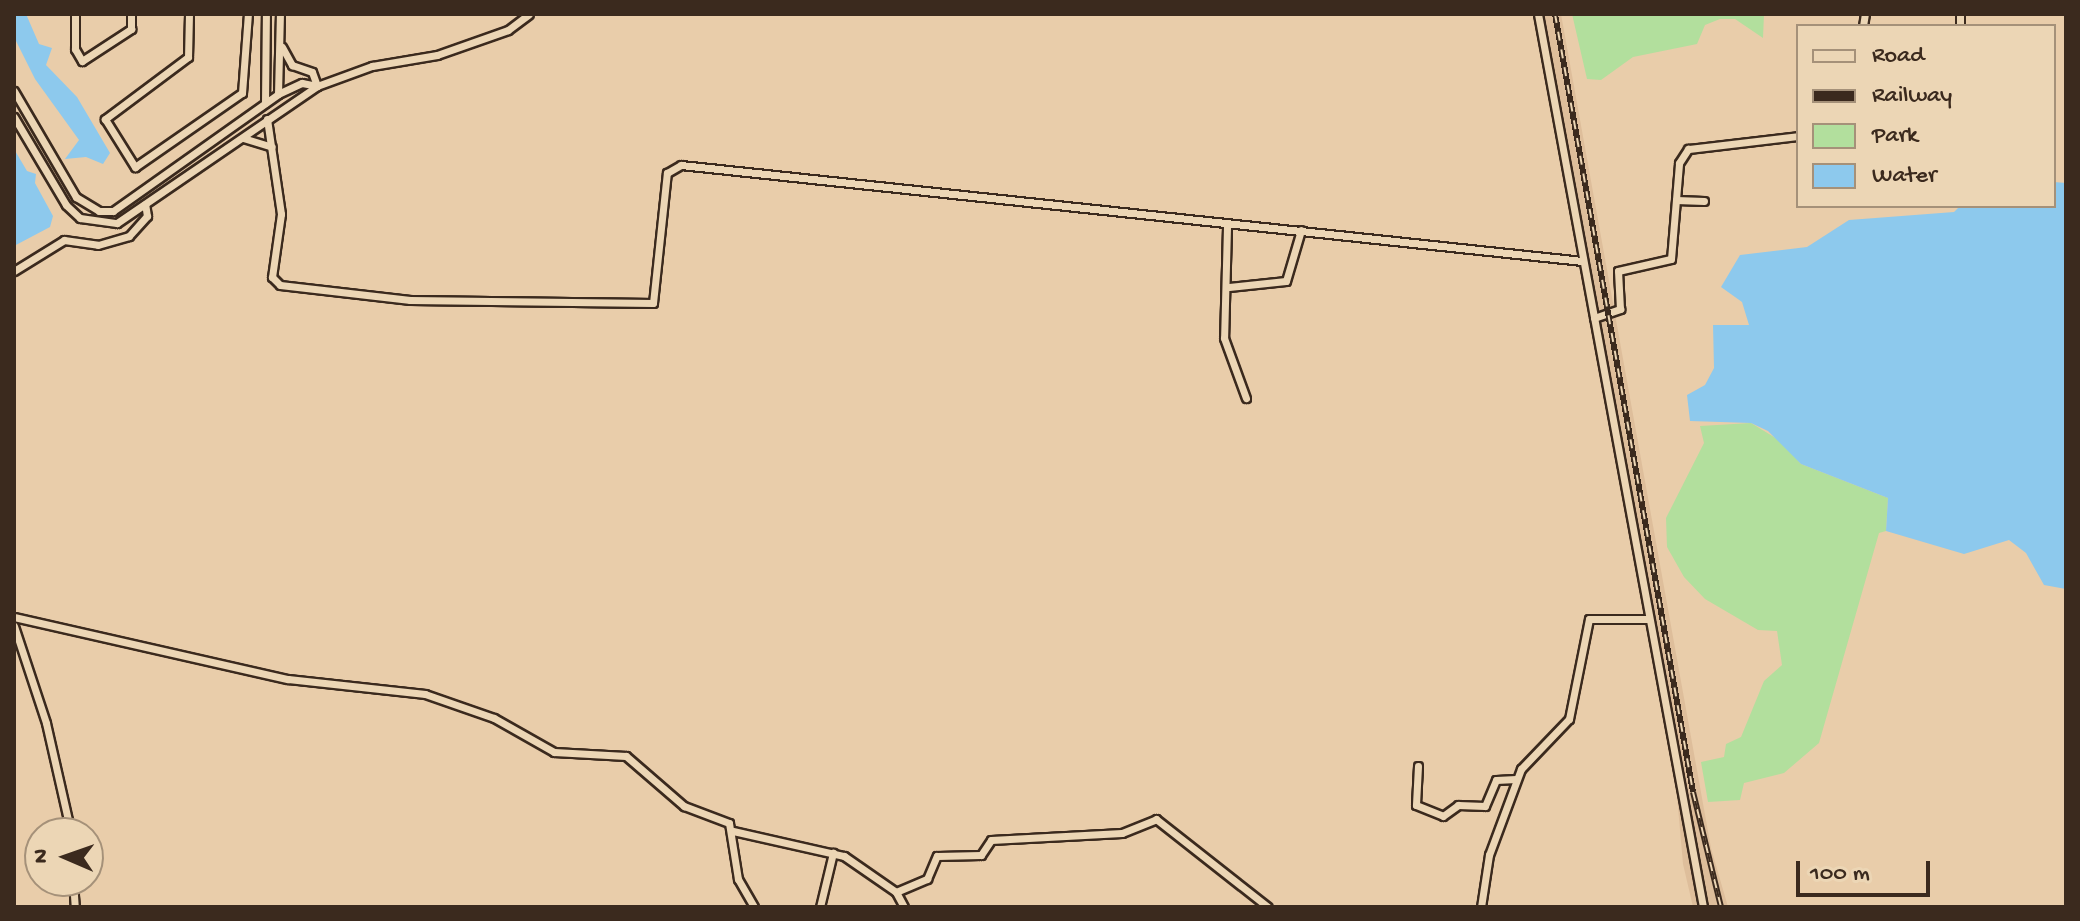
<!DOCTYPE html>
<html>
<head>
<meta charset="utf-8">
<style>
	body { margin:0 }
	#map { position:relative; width:2080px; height:921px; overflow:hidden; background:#e9cdaa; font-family:"Gochi Hand",sans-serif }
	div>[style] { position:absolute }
	.built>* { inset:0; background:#debe9b }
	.green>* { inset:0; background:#b2df9d }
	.water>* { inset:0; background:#8dc9ed }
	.roads { filter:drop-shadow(2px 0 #3b2a1e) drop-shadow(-2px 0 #3b2a1e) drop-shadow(0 2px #3b2a1e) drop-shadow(0 -2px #3b2a1e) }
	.minor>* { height:7px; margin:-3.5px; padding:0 3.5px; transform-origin:3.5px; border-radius:3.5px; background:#ecd6b5 }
	.rail>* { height:6px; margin-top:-3px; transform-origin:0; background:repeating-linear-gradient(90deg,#ecd6b5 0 9px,#3b2a1e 0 18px); box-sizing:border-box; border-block:2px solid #3b2a1e }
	span { translate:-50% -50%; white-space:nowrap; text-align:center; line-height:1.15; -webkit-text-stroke:7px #ecd6b5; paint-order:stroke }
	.frame { position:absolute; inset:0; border:16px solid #3b2a1e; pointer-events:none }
	.legend { position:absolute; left:1796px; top:24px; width:260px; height:184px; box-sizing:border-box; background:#ecd6b5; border:2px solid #a59179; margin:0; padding:10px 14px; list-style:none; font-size:24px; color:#3b2a1e }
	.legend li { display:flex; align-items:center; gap:16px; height:40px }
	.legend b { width:40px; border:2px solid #a59179 }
	.north { position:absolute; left:24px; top:817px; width:80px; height:80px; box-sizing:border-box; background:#ecd6b5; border:2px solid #a59179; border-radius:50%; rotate:272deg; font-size:22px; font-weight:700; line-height:32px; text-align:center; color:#3b2a1e }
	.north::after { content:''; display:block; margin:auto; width:28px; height:36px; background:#3b2a1e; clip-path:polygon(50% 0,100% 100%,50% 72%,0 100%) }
	.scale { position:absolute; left:1796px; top:861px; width:134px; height:36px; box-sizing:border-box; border:4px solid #3b2a1e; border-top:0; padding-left:10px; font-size:24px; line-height:28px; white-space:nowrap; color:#3b2a1e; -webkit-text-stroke:6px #ecd6b5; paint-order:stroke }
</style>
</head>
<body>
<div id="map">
	<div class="built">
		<div style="clip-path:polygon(1536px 14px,1561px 14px,1711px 848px,1728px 907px,1693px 907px,1683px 864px,1677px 796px)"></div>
	</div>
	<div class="green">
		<div style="clip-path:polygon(1572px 14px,1764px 14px,1763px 38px,1735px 19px,1720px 19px,1705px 25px,1697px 44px,1633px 57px,1601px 80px,1587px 79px)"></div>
		<div style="clip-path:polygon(1751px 423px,1782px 442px,1801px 464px,1888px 498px,1886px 531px,1879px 533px,1819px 743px,1784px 773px,1744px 783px,1740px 800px,1708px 802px,1701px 762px,1724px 757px,1726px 744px,1741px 737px,1764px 681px,1782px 665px,1777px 631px,1758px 630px,1705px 599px,1684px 577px,1667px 547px,1666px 518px,1704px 443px,1700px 426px)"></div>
	</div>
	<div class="water">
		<div style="clip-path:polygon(14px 14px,26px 14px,39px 44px,52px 48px,46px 65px,77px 97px,110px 153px,103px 164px,86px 157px,65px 159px,79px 140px,35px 79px,14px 37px)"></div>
		<div style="clip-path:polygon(14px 149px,27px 171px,36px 174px,35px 183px,53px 216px,50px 227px,14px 246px)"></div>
		<div style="clip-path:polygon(2054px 182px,2066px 183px,2066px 589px,2044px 585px,2026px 553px,2009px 540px,1964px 554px,1886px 531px,1888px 498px,1801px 464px,1768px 431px,1751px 423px,1690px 421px,1687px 395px,1705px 385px,1714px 368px,1713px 325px,1749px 325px,1742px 302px,1721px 287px,1740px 255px,1807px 247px,1849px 220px,1954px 212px,1960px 206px,2054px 206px)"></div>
	</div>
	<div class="roads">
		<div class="minor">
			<div style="left:75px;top:14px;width:35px;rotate:90deg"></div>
			<div style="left:75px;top:49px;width:14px;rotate:60deg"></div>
			<div style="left:82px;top:61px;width:59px;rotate:-33.1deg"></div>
			<div style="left:131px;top:29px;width:15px;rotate:-90deg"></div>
			<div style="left:189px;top:14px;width:43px;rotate:91.3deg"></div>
			<div style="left:188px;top:57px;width:104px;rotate:143.2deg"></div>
			<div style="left:105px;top:119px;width:57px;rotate:58deg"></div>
			<div style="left:135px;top:167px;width:130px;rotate:-34.7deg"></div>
			<div style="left:242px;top:93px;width:79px;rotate:-85.7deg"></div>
			<div style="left:1538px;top:14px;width:908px;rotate:79.53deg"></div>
			<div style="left:1863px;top:26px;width:12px;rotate:-81deg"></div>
			<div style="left:1960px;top:26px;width:12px;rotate:-90deg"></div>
			<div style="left:282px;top:47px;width:21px;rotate:61deg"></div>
			<div style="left:292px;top:65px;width:21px;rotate:19deg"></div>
			<div style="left:312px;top:72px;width:15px;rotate:70deg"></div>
			<div style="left:14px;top:91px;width:123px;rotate:59.7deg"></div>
			<div style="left:76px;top:197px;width:27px;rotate:31deg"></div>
			<div style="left:99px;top:211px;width:14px"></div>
			<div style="left:113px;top:211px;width:202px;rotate:-35.3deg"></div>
			<div style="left:278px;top:94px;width:26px;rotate:-25deg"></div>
			<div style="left:302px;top:83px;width:15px;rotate:11deg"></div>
			<div style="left:278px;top:94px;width:80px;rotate:-88.6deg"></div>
			<div style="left:265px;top:103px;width:89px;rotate:-89.4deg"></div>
			<div style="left:14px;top:117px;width:102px;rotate:59.4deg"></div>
			<div style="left:66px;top:205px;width:19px;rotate:43deg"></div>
			<div style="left:80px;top:218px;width:37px;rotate:8deg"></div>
			<div style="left:117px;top:223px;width:242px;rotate:-34.4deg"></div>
			<div style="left:317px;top:86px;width:59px;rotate:-20deg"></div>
			<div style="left:372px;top:66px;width:66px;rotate:-9.6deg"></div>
			<div style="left:437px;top:55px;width:75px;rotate:-19.4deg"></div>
			<div style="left:508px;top:30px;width:26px;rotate:-37deg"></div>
			<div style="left:267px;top:119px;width:96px;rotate:81.6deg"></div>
			<div style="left:281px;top:214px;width:64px;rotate:98.1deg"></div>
			<div style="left:272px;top:277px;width:11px;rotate:45deg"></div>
			<div style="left:280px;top:285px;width:131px;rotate:6.6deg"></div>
			<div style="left:410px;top:300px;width:243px;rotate:0.7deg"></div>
			<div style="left:653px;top:303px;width:131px;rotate:-83.9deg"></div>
			<div style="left:667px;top:173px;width:16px;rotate:-30deg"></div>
			<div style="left:681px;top:165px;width:906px;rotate:6.08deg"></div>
			<div style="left:243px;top:138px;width:30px;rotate:17deg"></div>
			<div style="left:1676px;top:200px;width:28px;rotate:2deg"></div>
			<div style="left:1227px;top:227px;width:111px;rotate:91.5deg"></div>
			<div style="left:1224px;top:338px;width:64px;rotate:69.9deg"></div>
			<div style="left:14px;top:271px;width:59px;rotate:-31.8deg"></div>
			<div style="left:64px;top:240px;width:34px;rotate:8deg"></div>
			<div style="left:98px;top:245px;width:32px;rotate:-16deg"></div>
			<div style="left:129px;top:236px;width:27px;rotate:-48deg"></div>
			<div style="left:147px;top:216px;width:12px;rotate:-99deg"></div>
			<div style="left:1229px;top:287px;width:57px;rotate:-6deg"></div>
			<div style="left:1286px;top:281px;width:53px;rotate:-73.6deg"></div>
			<div style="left:1594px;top:318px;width:28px;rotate:-19deg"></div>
			<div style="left:1620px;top:309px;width:38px;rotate:-93deg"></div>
			<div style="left:1618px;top:271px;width:54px;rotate:-12.8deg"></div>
			<div style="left:1671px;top:259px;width:96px;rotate:-85.2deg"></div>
			<div style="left:1679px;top:163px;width:17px;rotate:-57deg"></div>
			<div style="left:1688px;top:149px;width:111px;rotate:-6.7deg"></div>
			<div style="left:14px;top:617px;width:281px;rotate:12.8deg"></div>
			<div style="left:288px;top:679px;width:138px;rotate:6.2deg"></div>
			<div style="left:425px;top:694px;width:73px;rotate:19.2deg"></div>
			<div style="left:494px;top:718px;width:69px;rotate:29.5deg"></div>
			<div style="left:554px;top:752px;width:72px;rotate:3.2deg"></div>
			<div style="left:626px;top:756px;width:77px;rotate:40.8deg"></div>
			<div style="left:684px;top:806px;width:48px;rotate:20.7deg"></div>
			<div style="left:729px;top:823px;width:57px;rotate:80.9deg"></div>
			<div style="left:738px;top:879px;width:32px;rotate:60deg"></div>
			<div style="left:14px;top:626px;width:102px;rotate:71.7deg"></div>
			<div style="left:46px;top:723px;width:113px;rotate:77.2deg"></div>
			<div style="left:1418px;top:766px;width:39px;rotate:93deg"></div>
			<div style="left:1416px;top:805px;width:29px;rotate:22deg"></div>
			<div style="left:1443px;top:816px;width:19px;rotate:-36deg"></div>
			<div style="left:1458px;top:805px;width:27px;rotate:2deg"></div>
			<div style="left:1485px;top:806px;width:28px;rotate:-67deg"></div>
			<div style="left:1496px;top:780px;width:20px;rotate:-3deg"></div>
			<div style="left:733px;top:831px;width:114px;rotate:12.7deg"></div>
			<div style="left:844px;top:856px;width:63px;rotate:34.7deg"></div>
			<div style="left:896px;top:892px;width:34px;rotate:-23deg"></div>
			<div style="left:927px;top:879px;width:25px;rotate:-67deg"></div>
			<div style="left:937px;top:856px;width:44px;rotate:-1.3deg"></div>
			<div style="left:981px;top:855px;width:18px;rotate:-56deg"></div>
			<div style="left:991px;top:840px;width:131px;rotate:-3.1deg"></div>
			<div style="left:1122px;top:833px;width:37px;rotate:-22deg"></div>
			<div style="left:1156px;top:819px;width:142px;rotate:38.2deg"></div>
			<div style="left:73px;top:881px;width:26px;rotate:86deg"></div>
			<div style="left:896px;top:892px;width:17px;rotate:62deg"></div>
			<div style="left:820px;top:907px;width:56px;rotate:-76.5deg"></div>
			<div style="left:1481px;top:907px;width:53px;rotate:-81.3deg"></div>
			<div style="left:1489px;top:855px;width:92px;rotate:-69.6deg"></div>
			<div style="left:1521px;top:769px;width:69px;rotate:-46.2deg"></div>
			<div style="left:1569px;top:719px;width:102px;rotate:-78.7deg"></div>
			<div style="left:1589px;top:619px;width:60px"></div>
		</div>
	</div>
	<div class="rail">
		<div style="left:1555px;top:14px;width:790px;rotate:79.94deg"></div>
		<div style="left:1693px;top:792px;width:118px;rotate:76.3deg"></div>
	</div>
	<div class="frame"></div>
	<ul class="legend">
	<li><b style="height:10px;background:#ecd6b5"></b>Road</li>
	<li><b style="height:10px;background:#3b2a1e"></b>Railway</li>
	<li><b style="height:22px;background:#b2df9d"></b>Park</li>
	<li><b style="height:22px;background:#8dc9ed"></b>Water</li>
	</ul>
	<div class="north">N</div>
	<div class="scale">100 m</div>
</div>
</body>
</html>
